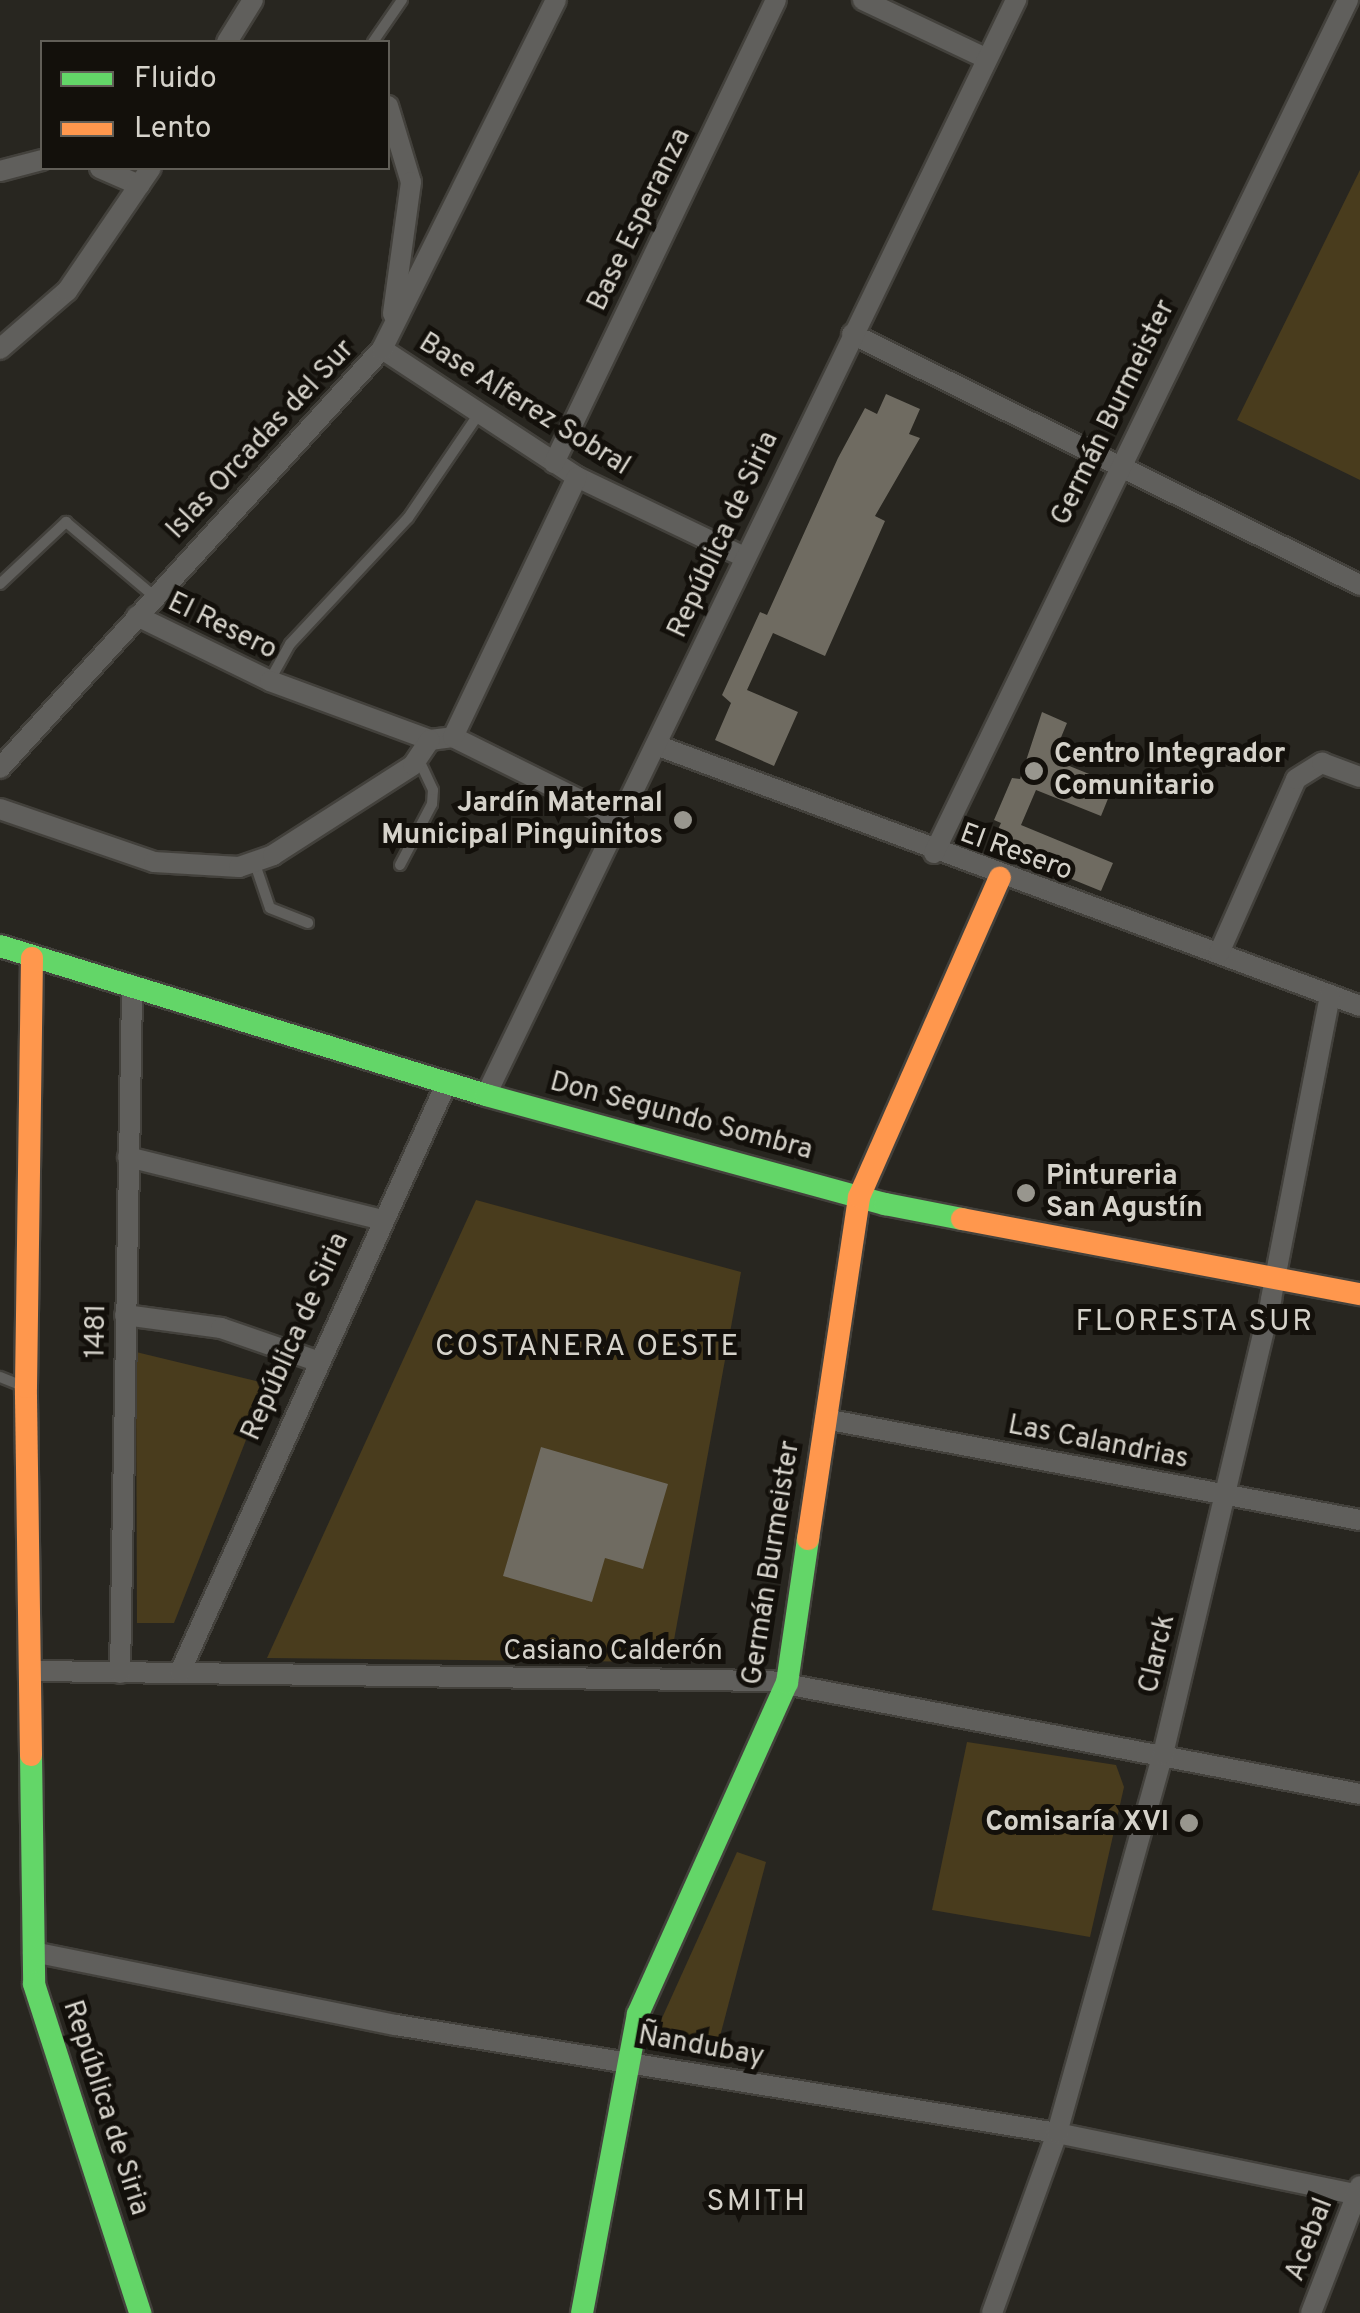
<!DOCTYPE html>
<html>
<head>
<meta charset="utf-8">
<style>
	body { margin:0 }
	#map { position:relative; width:1360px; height:2313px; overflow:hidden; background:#282620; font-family:Overpass,sans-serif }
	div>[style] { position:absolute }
	.green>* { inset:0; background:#493c1d }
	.building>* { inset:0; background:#6f6b61 }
	.roads { filter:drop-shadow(2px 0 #43413c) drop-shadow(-2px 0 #43413c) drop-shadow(0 2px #43413c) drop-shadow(0 -2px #43413c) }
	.lane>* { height:10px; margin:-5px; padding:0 5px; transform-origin:5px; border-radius:5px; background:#605f5c }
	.street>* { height:20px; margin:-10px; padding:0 10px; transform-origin:10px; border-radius:10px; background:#605f5c }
	.fast>* { height:22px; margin:-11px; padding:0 11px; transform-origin:11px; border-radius:11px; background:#63d668 }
	.slow>* { height:22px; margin:-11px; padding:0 11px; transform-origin:11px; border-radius:11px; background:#ff974d }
	.dots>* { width:28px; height:28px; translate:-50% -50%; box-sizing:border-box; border:5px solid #13100b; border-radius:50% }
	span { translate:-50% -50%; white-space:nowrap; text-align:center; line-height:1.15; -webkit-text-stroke:10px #13100b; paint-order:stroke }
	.street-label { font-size:28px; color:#d5d2ca }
	.poi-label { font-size:28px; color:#d5d2ca; font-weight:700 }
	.left { translate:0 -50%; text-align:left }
	.right { translate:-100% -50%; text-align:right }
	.neighbourhood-label { font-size:30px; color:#d5d2ca; letter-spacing:2.5px }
	.legend { position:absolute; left:40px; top:40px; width:350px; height:130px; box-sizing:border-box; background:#13100b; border:2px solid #615e57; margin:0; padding:12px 18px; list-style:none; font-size:30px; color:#d5d2ca }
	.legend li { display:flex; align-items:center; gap:20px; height:50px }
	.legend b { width:50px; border:2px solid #615e57 }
</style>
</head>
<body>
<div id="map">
	<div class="green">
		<div style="clip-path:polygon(1360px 170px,1360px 480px,1237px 420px)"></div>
		<div style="clip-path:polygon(476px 1200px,741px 1272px,670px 1662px,267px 1658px)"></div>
		<div style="clip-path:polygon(136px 1352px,268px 1384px,174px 1623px,137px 1623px)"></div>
		<div style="clip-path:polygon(967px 1742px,1116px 1765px,1124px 1787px,1090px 1937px,932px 1910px)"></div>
		<div style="clip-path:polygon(737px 1852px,766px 1862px,714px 2059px,660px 2050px,653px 2038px)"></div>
	</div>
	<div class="building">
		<div style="clip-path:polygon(886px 394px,920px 409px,909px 434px,920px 438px,875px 516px,885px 521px,825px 656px,773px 633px,747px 690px,798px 712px,774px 766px,715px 740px,731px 703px,722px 695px,760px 612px,767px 615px,838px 458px,865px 408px,877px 414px)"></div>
		<div style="clip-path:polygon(1042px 712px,1067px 723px,1052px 759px,1114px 784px,1101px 816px,1036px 790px,1021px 825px,1113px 863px,1101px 891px,1010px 854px,1013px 848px,993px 840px,1001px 823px,994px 820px,1012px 778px,1020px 779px)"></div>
		<div style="clip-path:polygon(541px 1447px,668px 1484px,643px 1569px,605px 1558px,592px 1602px,503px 1576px)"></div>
	</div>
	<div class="roads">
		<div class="lane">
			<div style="left:373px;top:42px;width:51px;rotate:-55.4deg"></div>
			<div style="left:0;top:584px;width:91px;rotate:-43.2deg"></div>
			<div style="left:66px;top:522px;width:115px;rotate:40.1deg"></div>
			<div style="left:270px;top:680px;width:41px;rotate:-60.9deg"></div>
			<div style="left:290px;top:644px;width:173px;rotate:-46.9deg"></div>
			<div style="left:408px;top:518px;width:125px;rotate:-55.8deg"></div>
			<div style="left:255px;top:864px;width:46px;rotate:71.2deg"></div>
			<div style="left:270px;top:908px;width:41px;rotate:21.5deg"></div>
			<div style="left:400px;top:865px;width:69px;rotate:-62.3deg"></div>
			<div style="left:432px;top:804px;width:14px;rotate:-86deg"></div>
			<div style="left:433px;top:790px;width:33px;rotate:-115deg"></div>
			<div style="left:0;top:1377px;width:27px;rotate:22deg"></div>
		</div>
		<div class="street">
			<div style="left:863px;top:0;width:137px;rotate:25.4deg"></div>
			<div style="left:227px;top:42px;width:49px;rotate:-58.2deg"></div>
			<div style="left:388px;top:106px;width:79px;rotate:73.2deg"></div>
			<div style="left:411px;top:182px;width:133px;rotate:97.8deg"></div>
			<div style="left:100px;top:168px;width:43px;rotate:23.6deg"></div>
			<div style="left:0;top:171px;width:43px;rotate:-14.7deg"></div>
			<div style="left:852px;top:334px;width:567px;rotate:26.29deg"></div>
			<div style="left:0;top:349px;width:89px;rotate:-40.9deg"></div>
			<div style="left:67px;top:291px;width:149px;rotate:-55.7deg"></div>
			<div style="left:382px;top:349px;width:233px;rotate:33.3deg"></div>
			<div style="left:577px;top:477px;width:187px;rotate:25.6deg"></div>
			<div style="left:554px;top:463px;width:513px;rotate:-64.38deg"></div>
			<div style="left:137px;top:616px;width:148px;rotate:26deg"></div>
			<div style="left:270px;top:681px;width:171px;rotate:20.2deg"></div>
			<div style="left:430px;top:740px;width:23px;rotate:-7deg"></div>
			<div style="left:453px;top:737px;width:182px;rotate:26.4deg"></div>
			<div style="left:453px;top:737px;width:288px;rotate:-64.5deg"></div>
			<div style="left:656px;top:745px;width:751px;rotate:20.34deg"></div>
			<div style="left:0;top:768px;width:567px;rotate:-47.64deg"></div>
			<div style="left:382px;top:349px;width:390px;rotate:-63.5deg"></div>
			<div style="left:0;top:809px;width:163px;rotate:19deg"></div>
			<div style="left:154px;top:862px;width:85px;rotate:3.4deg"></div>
			<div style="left:239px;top:867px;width:36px;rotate:-19deg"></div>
			<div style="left:273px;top:855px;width:166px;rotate:-32.7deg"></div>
			<div style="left:413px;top:765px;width:30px;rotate:-56deg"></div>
			<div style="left:934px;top:853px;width:948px;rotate:-64.11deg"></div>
			<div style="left:1219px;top:953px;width:190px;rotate:-66.1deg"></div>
			<div style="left:1296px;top:779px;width:31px;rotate:-32deg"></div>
			<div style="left:1322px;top:763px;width:40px;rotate:20.2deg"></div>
			<div style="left:486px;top:1095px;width:1217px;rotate:-64.17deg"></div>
			<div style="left:128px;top:1157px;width:262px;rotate:13.9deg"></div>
			<div style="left:125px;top:1315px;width:97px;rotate:7.7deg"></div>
			<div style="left:221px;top:1328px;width:102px;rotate:19deg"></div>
			<div style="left:825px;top:1419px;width:544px;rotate:10.69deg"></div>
			<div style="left:35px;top:1671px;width:735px;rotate:0.78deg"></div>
			<div style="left:770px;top:1681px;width:601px;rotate:10.84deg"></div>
			<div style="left:180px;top:1672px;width:648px;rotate:-65.65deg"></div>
			<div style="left:120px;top:1673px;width:683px;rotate:-88.99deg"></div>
			<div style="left:33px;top:1952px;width:370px;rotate:11.4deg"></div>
			<div style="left:396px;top:2025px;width:670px;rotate:9.28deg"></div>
			<div style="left:1057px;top:2133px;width:309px;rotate:11.6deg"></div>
			<div style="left:992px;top:2313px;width:191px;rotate:-70.1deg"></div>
			<div style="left:1057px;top:2133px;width:394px;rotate:-74.4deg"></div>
			<div style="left:1163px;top:1754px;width:468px;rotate:-76.6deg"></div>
			<div style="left:1271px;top:1299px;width:309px;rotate:-79deg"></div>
			<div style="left:1311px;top:2313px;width:136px;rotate:-68.9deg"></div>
		</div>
		<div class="fast">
			<div style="left:0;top:946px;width:508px;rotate:17.04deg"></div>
			<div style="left:486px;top:1095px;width:414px;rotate:15.3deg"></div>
			<div style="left:885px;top:1204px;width:78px;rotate:11deg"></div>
			<div style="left:31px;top:1755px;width:229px;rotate:89.2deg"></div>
			<div style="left:34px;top:1984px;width:346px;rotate:72.1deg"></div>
			<div style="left:582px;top:2313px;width:304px;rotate:-79.4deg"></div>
			<div style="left:638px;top:2014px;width:363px;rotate:-65.8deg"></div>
			<div style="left:787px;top:1683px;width:146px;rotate:-81.7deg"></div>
		</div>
		<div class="slow">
			<div style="left:962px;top:1219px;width:405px;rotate:10.7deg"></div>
			<div style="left:808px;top:1539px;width:346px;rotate:-81.5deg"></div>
			<div style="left:859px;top:1197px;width:349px;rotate:-66.2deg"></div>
			<div style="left:31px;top:1755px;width:368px;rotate:-90.8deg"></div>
			<div style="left:26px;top:1387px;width:429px;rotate:-89.2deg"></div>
		</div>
	</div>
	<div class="dots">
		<div style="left:1034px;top:771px;background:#98968e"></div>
		<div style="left:683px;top:820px;background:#98968e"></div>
		<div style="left:1026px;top:1193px;background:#98968e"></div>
		<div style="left:1189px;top:1823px;background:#98968e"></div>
	</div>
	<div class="street-label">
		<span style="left:640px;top:220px;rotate:-64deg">Base Esperanza</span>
		<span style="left:524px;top:405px;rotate:32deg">Base Alferez Sobral</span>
		<span style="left:1114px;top:413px;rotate:-64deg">Germán Burmeister</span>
		<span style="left:261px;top:440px;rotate:-47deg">Islas Orcadas del Sur</span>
		<span style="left:724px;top:535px;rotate:-65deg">República de Siria</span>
		<span style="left:222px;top:627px;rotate:26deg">El Resero</span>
		<span style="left:1016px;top:853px;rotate:20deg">El Resero</span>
		<span style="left:681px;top:1117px;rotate:15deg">Don Segundo Sombra</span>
		<span style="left:97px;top:1331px;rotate:-89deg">1481</span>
		<span style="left:296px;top:1337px;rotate:-66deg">República de Siria</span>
		<span style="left:1098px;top:1443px;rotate:11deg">Las Calandrias</span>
		<span style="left:772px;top:1563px;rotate:-81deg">Germán Burmeister</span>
		<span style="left:613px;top:1652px">Casiano Calderón</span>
		<span style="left:1158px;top:1654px;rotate:-77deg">Clarck</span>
		<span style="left:701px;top:2047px;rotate:10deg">Ñandubay</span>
		<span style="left:105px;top:2108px;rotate:72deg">República de Siria</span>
		<span style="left:1310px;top:2240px;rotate:-69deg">Acebal</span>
	</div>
	<div class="poi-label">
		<span class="left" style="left:1054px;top:771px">Centro Integrador<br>Comunitario</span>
		<span class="right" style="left:663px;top:820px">Jardín Maternal<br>Municipal Pinguinitos</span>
		<span class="left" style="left:1046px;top:1193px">Pintureria<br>San Agustín</span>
		<span class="right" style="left:1169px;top:1823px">Comisaría XVI</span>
	</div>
	<div class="neighbourhood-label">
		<span style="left:1195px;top:1323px">FLORESTA SUR</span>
		<span style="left:588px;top:1348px">COSTANERA OESTE</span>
		<span style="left:757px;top:2203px">SMITH</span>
	</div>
	<ul class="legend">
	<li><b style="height:12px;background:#63d668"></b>Fluido</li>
	<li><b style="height:12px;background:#ff974d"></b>Lento</li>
	</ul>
</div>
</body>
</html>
